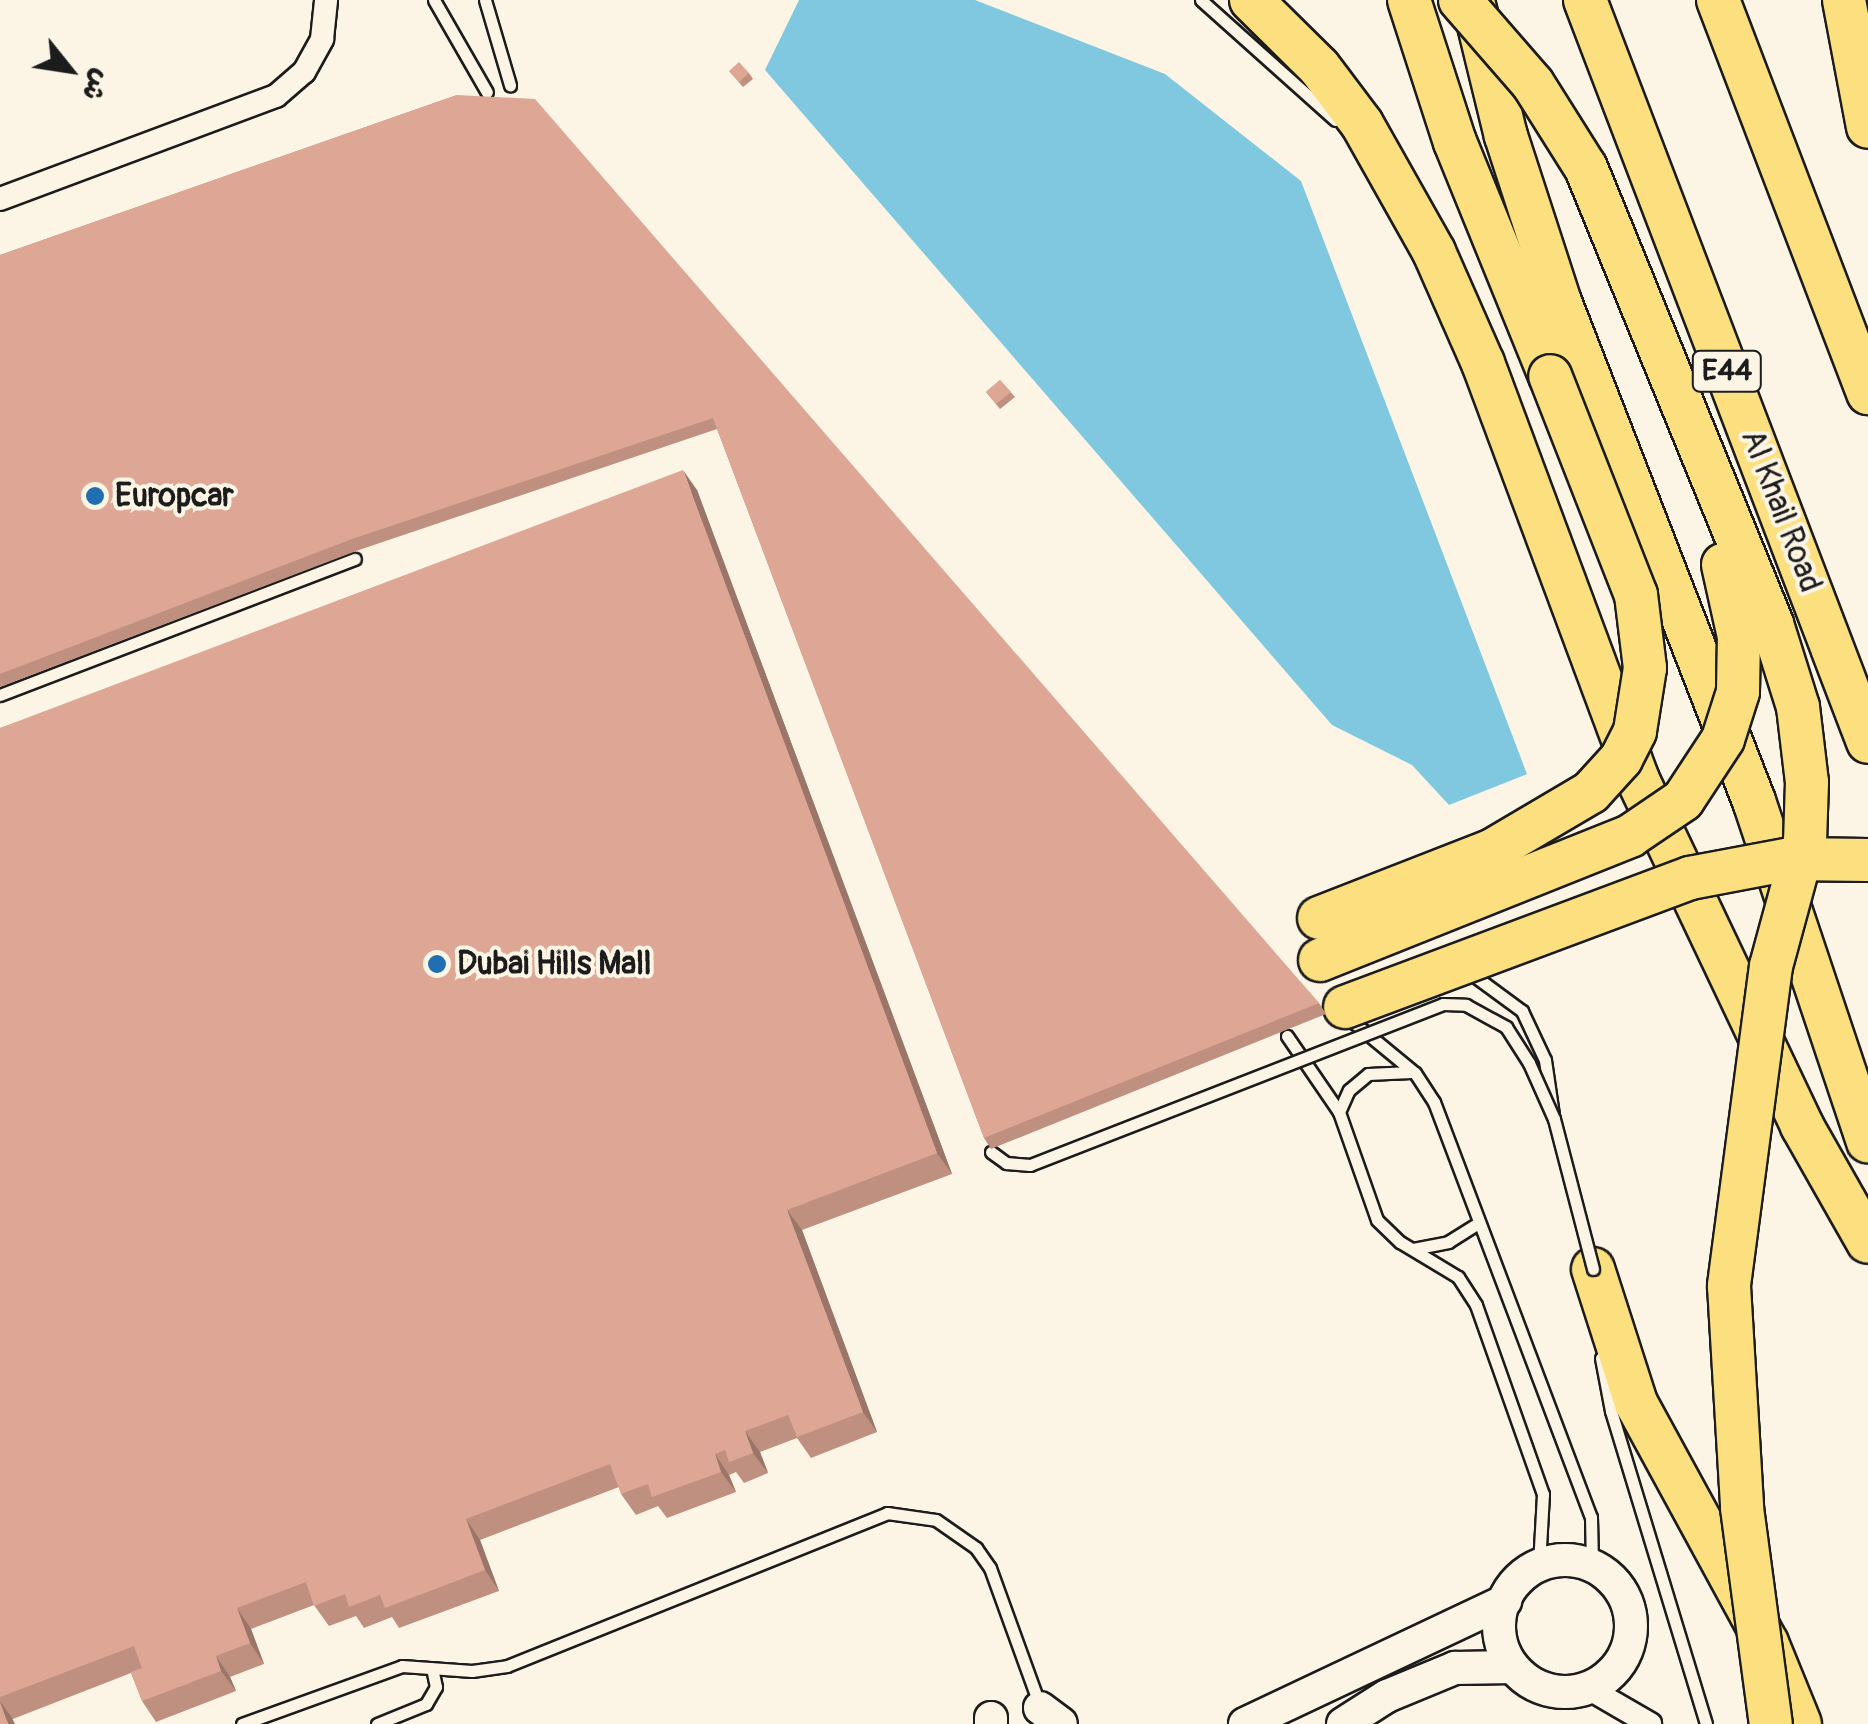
<!DOCTYPE html>
<html>
<head>
<meta charset="utf-8">
<style>
	body { margin:0 }
	#map { position:relative; width:1868px; height:1724px; overflow:hidden; background:#fcf5e5; font-family:Pangolin,"Playpen Sans Arabic",sans-serif }
	div>[style] { position:absolute }
	.water>* { inset:0; background:#7fc8e0 }
	.roads { filter:drop-shadow(2px 0 #1c1c1c) drop-shadow(-2px 0 #1c1c1c) drop-shadow(0 2px #1c1c1c) drop-shadow(0 -2px #1c1c1c) }
	.service>* { height:11px; margin:-5.5px; padding:0 5.5px; transform-origin:5.5px; border-radius:5.5px; background:#fcf5e5 }
	.minor>* { height:22px; margin:-11px; padding:0 11px; transform-origin:11px; border-radius:11px; background:#fcf5e5 }
	.secondary>* { height:32px; margin:-16px; padding:0 16px; transform-origin:16px; border-radius:16px; background:#fcf5e5 }
	.secondary>.ring { margin:-16px; padding:0; box-sizing:content-box; background:none; border:32px solid #fcf5e5; border-radius:50% }
	.motorway>* { height:42px; margin:-21px; padding:0 21px; transform-origin:21px; border-radius:21px; background:#fce080 }
	.bridges { filter:drop-shadow(2px 0 #1c1c1c) drop-shadow(-2px 0 #1c1c1c) drop-shadow(0 2px #1c1c1c) drop-shadow(0 -2px #1c1c1c) }
	.service-bridge>* { height:11px; margin:-5.5px; padding:0 5.5px; transform-origin:5.5px; border-radius:5.5px; background:#fcf5e5 }
	.motorway-bridge>* { height:42px; margin:-21px; padding:0 21px; transform-origin:21px; border-radius:21px; background:#fce080 }
	.wall>* { inset:0; background:#bf9080 }
	.shaded-wall>* { inset:0; background:#9b7568 }
	.building>* { inset:0; background:#dea795 }
	.dots>* { width:28px; height:28px; translate:-50% -50%; box-sizing:border-box; border:5px solid #fcf5e5; border-radius:50% }
	span { translate:-50% -50%; white-space:nowrap; text-align:center; line-height:1.15; -webkit-text-stroke:8px #fcf5e5; paint-order:stroke }
	.shield-label span { padding:2px 8px; background:#fcf5e5; border:2px solid; border-radius:8px; -webkit-text-stroke-width:0 }
	.shield-label { font-size:30px; color:#1c1c1c; font-weight:700 }
	.poi-label { font-size:32px; color:#1c1c1c; font-weight:700 }
	.left { translate:0 -50%; text-align:left }
	.street-label { font-size:32px; color:#1c1c1c }
	.north { position:absolute; left:20px; top:20px; width:100px; height:100px; -webkit-text-stroke:8px #fcf5e5; paint-order:stroke; rotate:120deg; font-size:28px; font-weight:700; line-height:40px; text-align:center; color:#1c1c1c }
	.north::after { content:''; display:block; margin:auto; width:35px; height:45px; background:#1c1c1c; clip-path:polygon(50% 0,100% 100%,50% 72%,0 100%) }
</style>
</head>
<body>
<div id="map">
	<div class="water">
		<div style="clip-path:polygon(799px 0,975px 0,1165px 74px,1301px 181px,1527px 774px,1449px 805px,1412px 765px,1332px 725px,765px 70px)"></div>
	</div>
	<div class="roads">
		<div class="service">
			<div style="left:434px;top:0;width:106px;rotate:60.1deg"></div>
			<div style="left:485px;top:0;width:89px;rotate:73.6deg"></div>
			<div style="left:1201px;top:0;width:180px;rotate:41.8deg"></div>
			<div style="left:0;top:695px;width:380px;rotate:-21deg"></div>
			<div style="left:1469px;top:972px;width:66px;rotate:36.3deg"></div>
			<div style="left:1522px;top:1011px;width:54px;rotate:64.9deg"></div>
			<div style="left:1545px;top:1060px;width:56px;rotate:81.7deg"></div>
			<div style="left:1347px;top:1017px;width:88px;rotate:39.5deg"></div>
			<div style="left:1415px;top:1073px;width:35px;rotate:57deg"></div>
			<div style="left:1434px;top:1102px;width:444px;rotate:69.3deg"></div>
			<div style="left:1591px;top:1517px;width:49px;rotate:88.8deg"></div>
			<div style="left:1287px;top:1036px;width:92px;rotate:55.6deg"></div>
			<div style="left:1339px;top:1112px;width:114px;rotate:70.6deg"></div>
			<div style="left:1377px;top:1220px;width:32px;rotate:44deg"></div>
			<div style="left:1400px;top:1242px;width:68px;rotate:31.1deg"></div>
			<div style="left:1458px;top:1277px;width:33px;rotate:57deg"></div>
			<div style="left:1476px;top:1305px;width:201px;rotate:70.5deg"></div>
			<div style="left:1543px;top:1494px;width:72px;rotate:93.2deg"></div>
			<div style="left:1339px;top:1112px;width:24px;rotate:-66deg"></div>
			<div style="left:1349px;top:1090px;width:25px;rotate:-40deg"></div>
			<div style="left:1368px;top:1074px;width:43px;rotate:-2.7deg"></div>
			<div style="left:1413px;top:1249px;width:36px;rotate:-11deg"></div>
			<div style="left:1448px;top:1242px;width:36px;rotate:-32deg"></div>
			<div style="left:1601px;top:1358px;width:54px;rotate:79.3deg"></div>
			<div style="left:1611px;top:1411px;width:327px;rotate:73.1deg"></div>
			<div style="left:242px;top:1724px;width:170px;rotate:-19.9deg"></div>
			<div style="left:402px;top:1666px;width:70px;rotate:4.1deg"></div>
			<div style="left:472px;top:1671px;width:35px;rotate:-8deg"></div>
			<div style="left:507px;top:1666px;width:410px;rotate:-21.9deg"></div>
			<div style="left:887px;top:1513px;width:49px;rotate:8.1deg"></div>
			<div style="left:936px;top:1520px;width:49px;rotate:35deg"></div>
			<div style="left:976px;top:1548px;width:24px;rotate:55deg"></div>
			<div style="left:990px;top:1568px;width:147px;rotate:70.1deg"></div>
			<div style="left:377px;top:1724px;width:53px;rotate:-22.2deg"></div>
			<div style="left:426px;top:1704px;width:20px;rotate:-60deg"></div>
			<div style="left:436px;top:1687px;width:19px;rotate:-102deg"></div>
		</div>
		<div class="minor">
			<div style="left:0;top:199px;width:295px;rotate:-20.5deg"></div>
			<div style="left:276px;top:96px;width:37px;rotate:-41deg"></div>
			<div style="left:304px;top:72px;width:38px;rotate:-61deg"></div>
			<div style="left:322px;top:39px;width:39px;rotate:-84deg"></div>
			<div style="left:1588px;top:1688px;width:72px;rotate:30.1deg"></div>
		</div>
		<div class="secondary">
			<div class="ring" style="left:1499px;top:1560px;width:100px;height:100px"></div>
			<div style="left:1040px;top:1708px;width:26px;rotate:37deg"></div>
			<div style="left:991px;top:1724px;width:6px;rotate:-90deg"></div>
			<div style="left:1245px;top:1724px;width:288px;rotate:-25.3deg"></div>
			<div style="left:1343px;top:1724px;width:52px;rotate:-32.5deg"></div>
			<div style="left:1387px;top:1696px;width:74px;rotate:-22.4deg"></div>
			<div style="left:1455px;top:1668px;width:58px;rotate:-1deg"></div>
		</div>
		<div class="motorway">
			<div style="left:1251px;top:0;width:95px;rotate:44.6deg"></div>
			<div style="left:1319px;top:67px;width:71px;rotate:53deg"></div>
			<div style="left:1362px;top:124px;width:147px;rotate:60.6deg"></div>
			<div style="left:1434px;top:252px;width:121px;rotate:66.2deg"></div>
			<div style="left:1483px;top:363px;width:445px;rotate:69.6deg"></div>
			<div style="left:1638px;top:780px;width:383px;rotate:64.6deg"></div>
			<div style="left:1802px;top:1126px;width:133px;rotate:60.4deg"></div>
			<div style="left:1409px;top:0;width:149px;rotate:72.1deg"></div>
			<div style="left:1455px;top:142px;width:253px;rotate:67.9deg"></div>
			<div style="left:1585px;top:0;width:794px;rotate:69.12deg"></div>
			<div style="left:1718px;top:0;width:421px;rotate:69.1deg"></div>
			<div style="left:1844px;top:0;width:129px;rotate:79.3deg"></div>
			<div style="left:1474px;top:5px;width:135px;rotate:76.3deg"></div>
			<div style="left:1506px;top:136px;width:175px;rotate:72deg"></div>
			<div style="left:1560px;top:302px;width:535px;rotate:68.76deg"></div>
			<div style="left:1754px;top:801px;width:359px;rotate:71.5deg"></div>
			<div style="left:1593px;top:1269px;width:141px;rotate:72.2deg"></div>
			<div style="left:1636px;top:1403px;width:273px;rotate:61.4deg"></div>
			<div style="left:1767px;top:1643px;width:87px;rotate:67.8deg"></div>
		</div>
	</div>
	<div class="bridges">
		<div class="service-bridge">
			<div style="left:991px;top:1152px;width:19px;rotate:36deg"></div>
			<div style="left:1006px;top:1163px;width:24px;rotate:5deg"></div>
			<div style="left:1030px;top:1165px;width:443px;rotate:-21.3deg"></div>
			<div style="left:1443px;top:1004px;width:23px;rotate:2deg"></div>
			<div style="left:1466px;top:1005px;width:46px;rotate:28.8deg"></div>
			<div style="left:1506px;top:1027px;width:43px;rotate:57.4deg"></div>
			<div style="left:1529px;top:1063px;width:61px;rotate:65.9deg"></div>
			<div style="left:1554px;top:1119px;width:155px;rotate:75.4deg"></div>
		</div>
		<div class="motorway-bridge">
			<div style="left:1460px;top:0;width:111px;rotate:49deg"></div>
			<div style="left:1533px;top:84px;width:99px;rotate:57.8deg"></div>
			<div style="left:1586px;top:168px;width:492px;rotate:67.8deg"></div>
			<div style="left:1772px;top:624px;width:87px;rotate:72.6deg"></div>
			<div style="left:1798px;top:707px;width:76px;rotate:83.2deg"></div>
			<div style="left:1807px;top:782px;width:59px;rotate:91.9deg"></div>
			<div style="left:1805px;top:841px;width:130px;rotate:105.2deg"></div>
			<div style="left:1771px;top:966px;width:323px;rotate:97.5deg"></div>
			<div style="left:1729px;top:1286px;width:222px;rotate:86.6deg"></div>
			<div style="left:1742px;top:1508px;width:218px;rotate:82.4deg"></div>
			<div style="left:1319px;top:918px;width:185px;rotate:-21.3deg"></div>
			<div style="left:1491px;top:851px;width:116px;rotate:-30.5deg"></div>
			<div style="left:1591px;top:792px;width:45px;rotate:-47.7deg"></div>
			<div style="left:1621px;top:759px;width:31px;rotate:-63deg"></div>
			<div style="left:1635px;top:731px;width:64px;rotate:-81deg"></div>
			<div style="left:1645px;top:668px;width:74px;rotate:-97deg"></div>
			<div style="left:1636px;top:595px;width:235px;rotate:-111.4deg"></div>
			<div style="left:1320px;top:960px;width:334px;rotate:-21.8deg"></div>
			<div style="left:1630px;top:836px;width:64px;rotate:-34.2deg"></div>
			<div style="left:1683px;top:800px;width:73px;rotate:-56.7deg"></div>
			<div style="left:1723px;top:739px;width:49px;rotate:-72.3deg"></div>
			<div style="left:1738px;top:692px;width:55px;rotate:-89deg"></div>
			<div style="left:1739px;top:637px;width:74px;rotate:-102.5deg"></div>
			<div style="left:1345px;top:1007px;width:368px;rotate:-20.5deg"></div>
			<div style="left:1690px;top:878px;width:103px;rotate:-10.7deg"></div>
			<div style="left:1791px;top:859px;width:77px;rotate:0.7deg"></div>
		</div>
	</div>
	<div class="wall">
		<div style="clip-path:polygon(729px 71px,749px 73px,753px 79px,743px 87px)"></div>
		<div style="clip-path:polygon(457px 95px,1319px 1003px,1326px 1014px,991px 1149px,984px 1138px,717px 429px,359px 550px,0 687px,0 255px)"></div>
		<div style="clip-path:polygon(1000px 380px,1015px 397px,1000px 409px,986px 392px)"></div>
		<div style="clip-path:polygon(697px 490px,952px 1174px,802px 1230px,877px 1432px,811px 1458px,797px 1438px,760px 1452px,768px 1473px,744px 1483px,736px 1472px,729px 1475px,736px 1492px,667px 1518px,658px 1506px,636px 1515px,621px 1494px,619px 1487px,480px 1540px,499px 1591px,399px 1628px,392px 1617px,364px 1628px,356px 1616px,329px 1626px,314px 1605px,251px 1629px,264px 1664px,230px 1677px,236px 1691px,156px 1722px,142px 1701px,131px 1673px,0 1724px,0 728px)"></div>
	</div>
	<div class="shaded-wall">
		<div style="clip-path:polygon(683px 470px,697px 490px,952px 1174px,937px 1153px)"></div>
		<div style="clip-path:polygon(787px 1210px,802px 1230px,877px 1432px,863px 1412px)"></div>
		<div style="clip-path:polygon(745px 1431px,760px 1452px,768px 1473px,753px 1453px)"></div>
		<div style="clip-path:polygon(715px 1454px,729px 1475px,736px 1492px,721px 1472px)"></div>
		<div style="clip-path:polygon(466px 1519px,480px 1540px,499px 1591px,485px 1570px)"></div>
		<div style="clip-path:polygon(237px 1608px,251px 1629px,264px 1664px,250px 1643px)"></div>
		<div style="clip-path:polygon(216px 1656px,230px 1677px,236px 1691px,221px 1671px)"></div>
		<div style="clip-path:polygon(0 1701px,12px 1718px,15px 1724px,8px 1724px)"></div>
	</div>
	<div class="building">
		<div style="clip-path:polygon(739px 62px,749px 73px,739px 82px,729px 71px)"></div>
		<div style="clip-path:polygon(457px 95px,535px 99px,1319px 1003px,984px 1138px,713px 418px,352px 539px,0 674px,0 255px)"></div>
		<div style="clip-path:polygon(1000px 380px,1011px 392px,996px 404px,986px 392px)"></div>
		<div style="clip-path:polygon(683px 470px,937px 1153px,787px 1210px,863px 1412px,797px 1437px,788px 1415px,745px 1431px,753px 1453px,729px 1462px,725px 1450px,715px 1454px,721px 1472px,652px 1497px,648px 1484px,621px 1494px,610px 1464px,466px 1519px,485px 1570px,385px 1608px,380px 1595px,349px 1607px,345px 1594px,314px 1606px,306px 1582px,237px 1608px,250px 1643px,216px 1656px,221px 1671px,142px 1701px,131px 1672px,142px 1668px,134px 1646px,0 1697px,0 728px)"></div>
		<div style="clip-path:polygon(0 1703px,8px 1724px,0 1724px)"></div>
	</div>
	<div class="dots">
		<div style="left:95px;top:496px;background:#1f6fb2"></div>
		<div style="left:437px;top:964px;background:#1f6fb2"></div>
	</div>
	<div class="shield-label">
		<span style="left:1727px;top:371px">E44</span>
	</div>
	<div class="poi-label">
		<span class="left" style="left:115px;top:496px">Europcar</span>
		<span class="left" style="left:457px;top:964px">Dubai Hills Mall</span>
	</div>
	<div class="street-label">
		<span style="left:1781px;top:511px;rotate:69deg">Al Khail Road</span>
	</div>
	<div class="north">ش</div>
</div>
</body>
</html>
